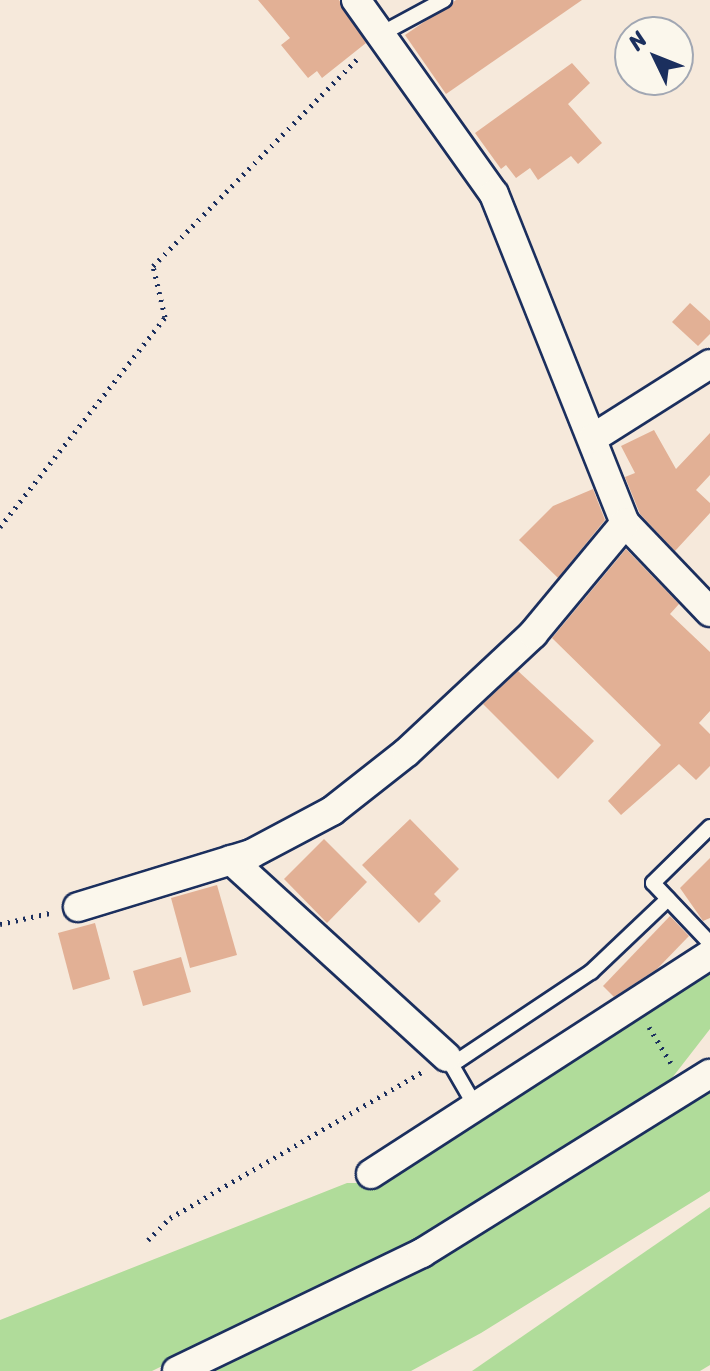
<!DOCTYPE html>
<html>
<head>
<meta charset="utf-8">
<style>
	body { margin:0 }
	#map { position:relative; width:710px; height:1371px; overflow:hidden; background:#f6e9db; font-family:Sriracha,sans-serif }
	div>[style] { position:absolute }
	.green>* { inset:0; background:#b0dc9a }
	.building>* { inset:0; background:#e2b095 }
	.path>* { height:5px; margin-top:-2.5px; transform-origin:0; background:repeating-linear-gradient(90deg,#1b2f5e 0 2px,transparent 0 8px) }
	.roads { filter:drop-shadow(2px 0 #1b2f5e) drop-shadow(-2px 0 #1b2f5e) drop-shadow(0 2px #1b2f5e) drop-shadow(0 -2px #1b2f5e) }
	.service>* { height:14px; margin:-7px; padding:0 7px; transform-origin:7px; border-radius:7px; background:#fbf7ec }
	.minor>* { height:28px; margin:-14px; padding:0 14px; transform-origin:14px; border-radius:14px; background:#fbf7ec }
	span { translate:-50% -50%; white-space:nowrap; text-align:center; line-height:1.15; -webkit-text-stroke:7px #fbf7ec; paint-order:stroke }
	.north { position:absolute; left:614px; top:16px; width:80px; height:80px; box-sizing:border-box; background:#fbf7ec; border:2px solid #a1a7b3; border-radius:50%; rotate:313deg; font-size:22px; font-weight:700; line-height:32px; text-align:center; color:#1b2f5e }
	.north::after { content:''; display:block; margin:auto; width:28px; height:36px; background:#1b2f5e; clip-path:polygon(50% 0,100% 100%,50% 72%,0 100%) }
</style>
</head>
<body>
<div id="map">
	<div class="green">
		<div style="clip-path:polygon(710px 963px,710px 1029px,658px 1096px,423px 1239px,152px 1371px,0 1371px,0 1320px,347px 1183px,374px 1183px,623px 1028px)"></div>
		<div style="clip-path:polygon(710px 1087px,710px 1191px,481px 1333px,411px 1371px,211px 1371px,561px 1184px)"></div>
		<div style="clip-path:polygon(710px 1207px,710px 1365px,700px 1371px,472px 1371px)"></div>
	</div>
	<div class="building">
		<div style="clip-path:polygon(258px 0,339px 0,366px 43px,322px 78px,317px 71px,308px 78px,281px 45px,290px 38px)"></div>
		<div style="clip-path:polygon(582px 0,446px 94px,405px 35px,456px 0)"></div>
		<div style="clip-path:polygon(572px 63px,590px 83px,568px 104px,602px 143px,578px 164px,571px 156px,538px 180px,530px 168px,516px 178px,506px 165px,501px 169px,475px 133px)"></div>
		<div style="clip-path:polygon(690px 303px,710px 321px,710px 334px,698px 346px,672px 322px)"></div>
		<div style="clip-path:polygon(654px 430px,676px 469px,710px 433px,710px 475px,696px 490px,710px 503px,710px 513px,675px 551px,640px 514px,625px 477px,635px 473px,621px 446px)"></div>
		<div style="clip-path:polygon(593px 489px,605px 520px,558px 578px,519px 540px,553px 506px)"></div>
		<div style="clip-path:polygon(626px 549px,679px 604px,670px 614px,710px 652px,710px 711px,699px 723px,710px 734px,710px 766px,696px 780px,679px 764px,621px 815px,608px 801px,661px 745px,552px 638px)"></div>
		<div style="clip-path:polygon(518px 671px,594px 741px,558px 779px,483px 704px)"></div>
		<div style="clip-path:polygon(410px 819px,459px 869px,434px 894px,441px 901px,419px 923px,362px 865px)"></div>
		<div style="clip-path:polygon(324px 839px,367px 882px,327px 923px,284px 879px)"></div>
		<div style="clip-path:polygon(710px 858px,710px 918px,703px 921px,680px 888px)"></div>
		<div style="clip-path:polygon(217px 885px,237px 955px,190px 968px,171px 898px)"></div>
		<div style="clip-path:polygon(670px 916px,689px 936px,657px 969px,614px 997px,603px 986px)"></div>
		<div style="clip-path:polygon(95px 923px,110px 979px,73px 990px,58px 933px)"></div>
		<div style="clip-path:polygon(181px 957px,191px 992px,143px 1006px,133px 971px)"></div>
	</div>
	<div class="path">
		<div style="left:0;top:527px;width:267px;rotate:-51.8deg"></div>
		<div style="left:165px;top:317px;width:52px;rotate:-103.2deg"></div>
		<div style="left:153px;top:266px;width:296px;rotate:-45.4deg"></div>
		<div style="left:0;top:924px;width:51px;rotate:-12.4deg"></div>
		<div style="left:649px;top:1027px;width:42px;rotate:58.6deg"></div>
		<div style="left:148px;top:1240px;width:31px;rotate:-45deg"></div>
		<div style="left:170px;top:1218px;width:291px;rotate:-30.1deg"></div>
	</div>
	<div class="roads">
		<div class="service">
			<div style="left:381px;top:34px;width:72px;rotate:-28.4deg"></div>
			<div style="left:710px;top:827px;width:80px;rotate:135.5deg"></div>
			<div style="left:653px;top:883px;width:83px;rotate:46.5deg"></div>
			<div style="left:447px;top:1057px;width:12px;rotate:14deg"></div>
			<div style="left:459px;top:1060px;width:159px;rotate:-33.7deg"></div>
			<div style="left:591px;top:972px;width:106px;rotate:-43.5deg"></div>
			<div style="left:447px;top:1057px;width:60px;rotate:60deg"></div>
		</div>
		<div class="minor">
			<div style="left:356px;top:0;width:238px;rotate:54.6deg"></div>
			<div style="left:494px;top:194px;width:354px;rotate:68.3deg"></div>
			<div style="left:625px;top:523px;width:123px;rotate:46.3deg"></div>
			<div style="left:593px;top:438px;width:138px;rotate:-32.3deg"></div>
			<div style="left:231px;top:860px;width:292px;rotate:42.4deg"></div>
			<div style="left:78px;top:907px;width:181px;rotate:-17deg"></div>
			<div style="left:251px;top:854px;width:92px;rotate:-28deg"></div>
			<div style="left:332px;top:811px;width:95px;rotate:-38.2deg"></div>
			<div style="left:407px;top:752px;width:173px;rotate:-43.1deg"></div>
			<div style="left:533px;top:634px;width:144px;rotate:-50.3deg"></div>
			<div style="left:371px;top:1174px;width:404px;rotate:-32.9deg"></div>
			<div style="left:177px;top:1371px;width:272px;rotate:-25.7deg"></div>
			<div style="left:422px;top:1253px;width:339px;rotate:-31.9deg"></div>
		</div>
	</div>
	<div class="north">N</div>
</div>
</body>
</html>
